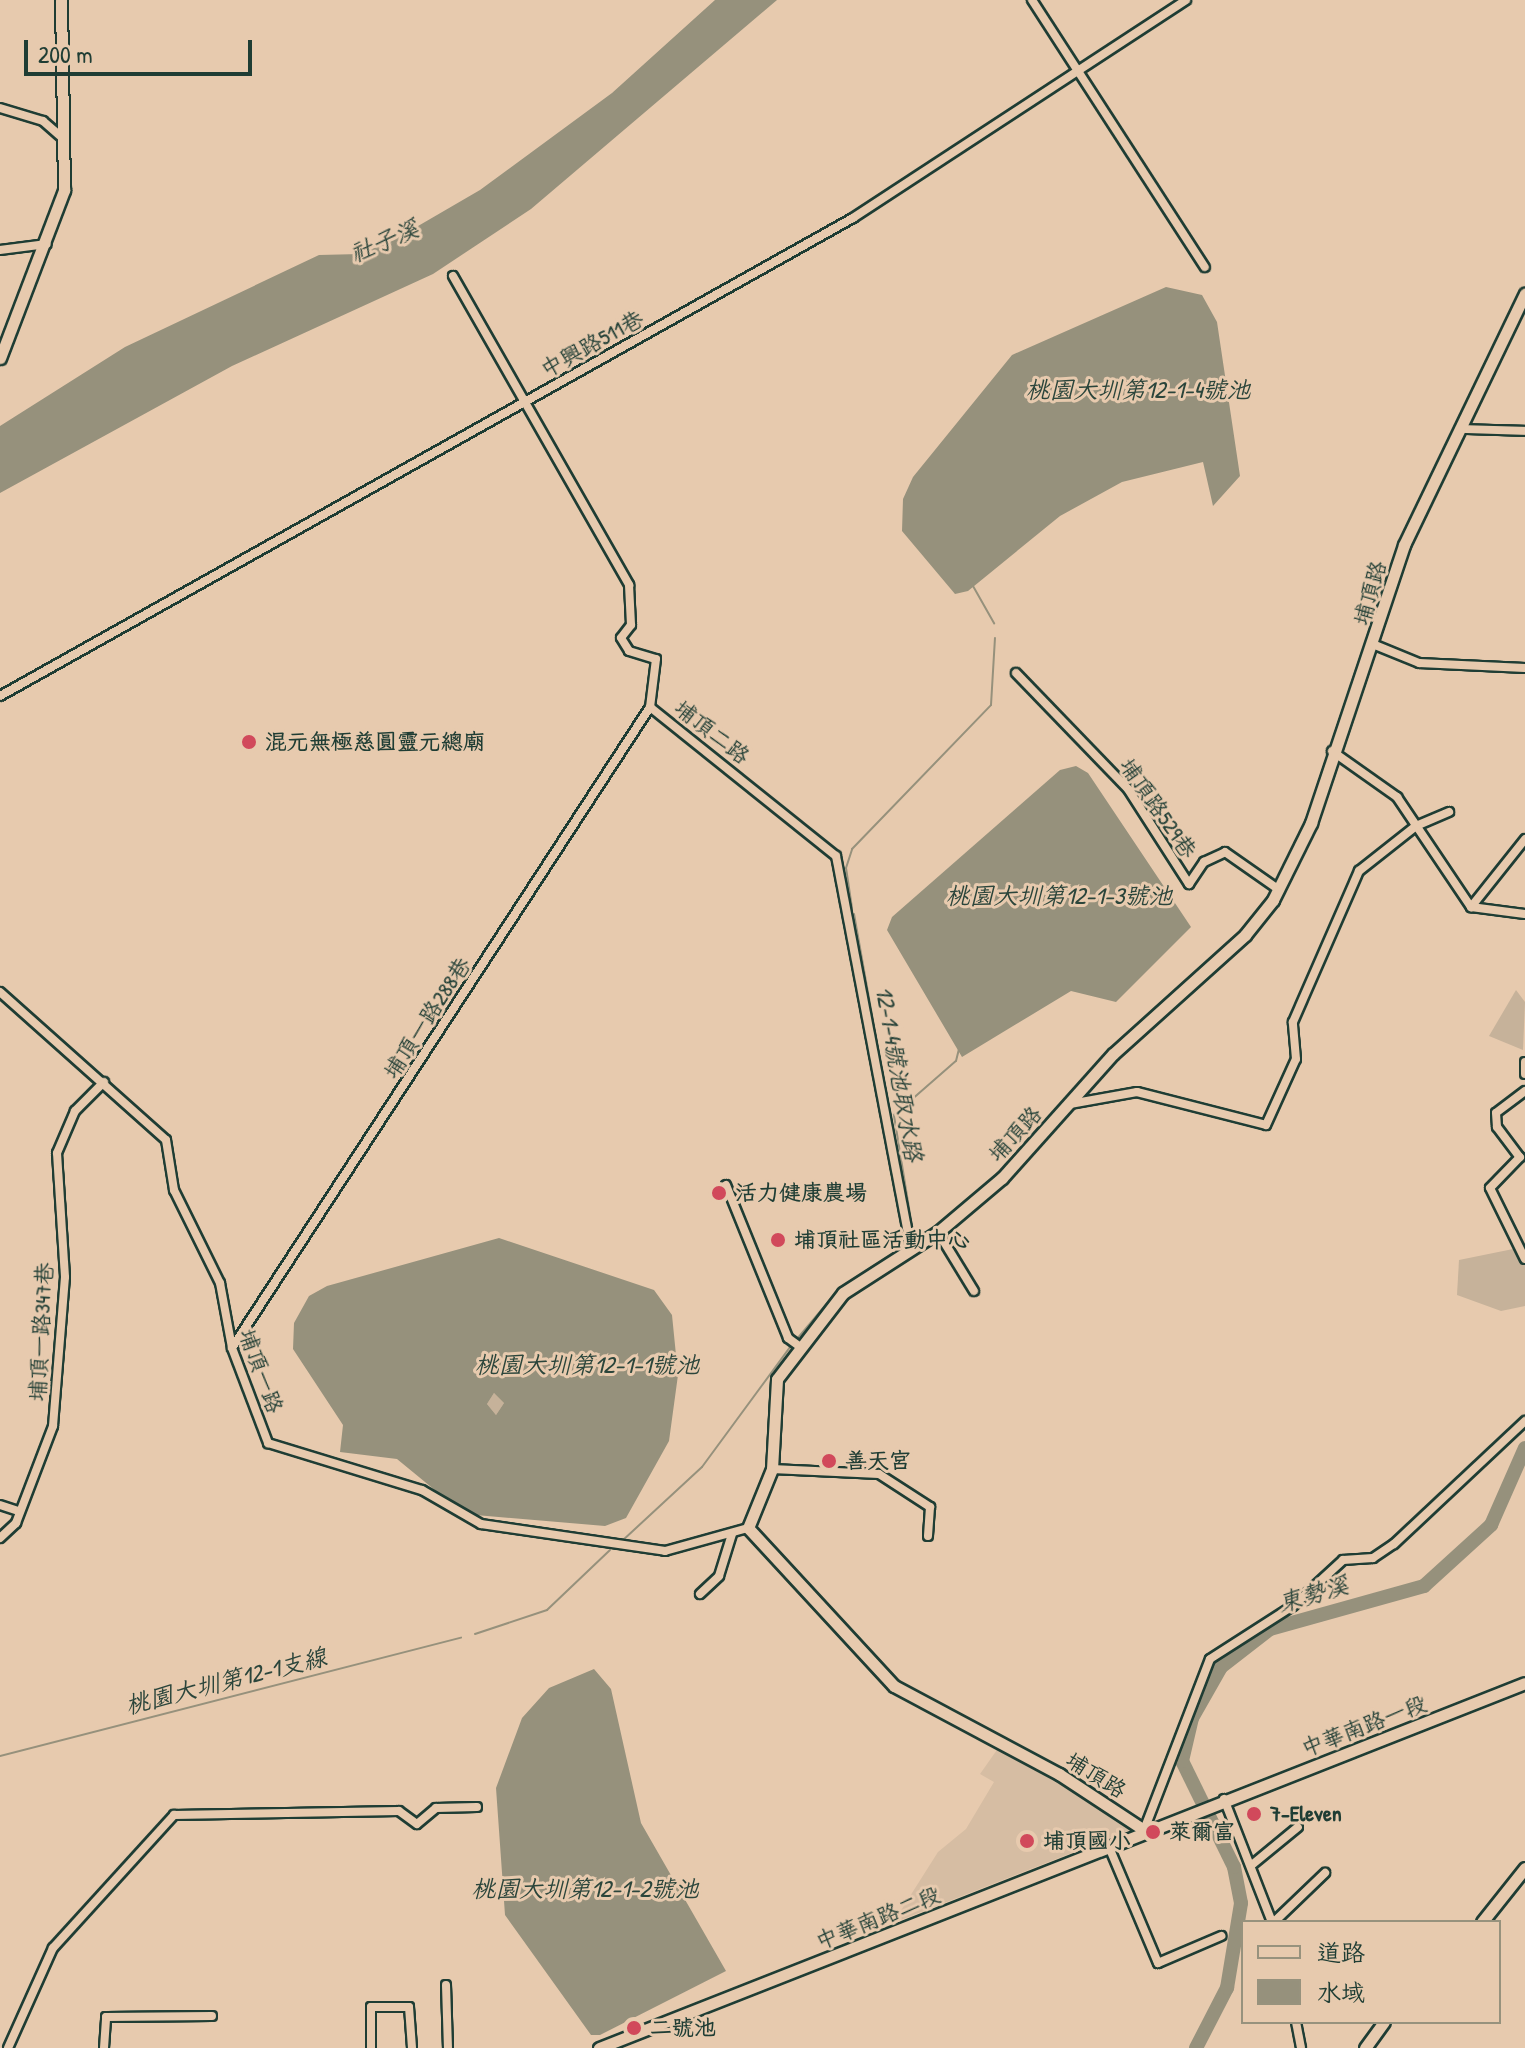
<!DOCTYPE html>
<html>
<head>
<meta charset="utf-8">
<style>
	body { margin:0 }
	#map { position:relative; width:1525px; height:2048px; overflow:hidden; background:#e7caae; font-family:"Patrick Hand","LXGW WenKai TC",sans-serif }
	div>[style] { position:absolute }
	.built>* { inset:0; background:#d6bda3 }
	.green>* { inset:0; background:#c6b29a }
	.water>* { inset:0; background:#96917c }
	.stream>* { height:2px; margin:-1px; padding:0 1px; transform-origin:1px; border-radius:1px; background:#96917c }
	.river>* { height:14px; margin:-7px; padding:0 7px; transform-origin:7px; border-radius:7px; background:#96917c }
	.roads { filter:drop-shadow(2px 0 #1f3d34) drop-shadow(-2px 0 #1f3d34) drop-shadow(0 2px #1f3d34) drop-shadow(0 -2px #1f3d34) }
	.street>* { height:8px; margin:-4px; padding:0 4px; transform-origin:4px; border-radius:4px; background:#e7caae }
	.secondary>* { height:11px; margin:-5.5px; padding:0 5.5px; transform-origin:5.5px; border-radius:5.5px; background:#e7caae }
	.dots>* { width:22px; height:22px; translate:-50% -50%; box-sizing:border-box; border:4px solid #e7caae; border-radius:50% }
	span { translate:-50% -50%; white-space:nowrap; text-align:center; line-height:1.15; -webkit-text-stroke:6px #e7caae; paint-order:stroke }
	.street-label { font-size:22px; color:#1f3d34 }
	.poi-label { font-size:22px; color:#1f3d34; font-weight:700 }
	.left { translate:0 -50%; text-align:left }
	.water-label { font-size:24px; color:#2b453b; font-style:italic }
	.legend { position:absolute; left:1241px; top:1920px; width:260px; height:104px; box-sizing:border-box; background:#e7caae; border:2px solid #97927d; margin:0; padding:10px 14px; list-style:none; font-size:24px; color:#1f3d34 }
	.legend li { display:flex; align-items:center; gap:16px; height:40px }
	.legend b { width:40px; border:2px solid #97927d }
	.scale { position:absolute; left:24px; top:40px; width:228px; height:36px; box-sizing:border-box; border:4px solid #1f3d34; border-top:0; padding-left:10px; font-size:24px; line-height:28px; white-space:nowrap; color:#1f3d34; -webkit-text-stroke:6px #e7caae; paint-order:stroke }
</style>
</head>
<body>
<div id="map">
	<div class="built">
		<div style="clip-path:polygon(999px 1747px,1135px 1828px,893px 1923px,938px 1852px,966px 1829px,994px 1782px,980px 1774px)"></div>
	</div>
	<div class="green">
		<div style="clip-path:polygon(1516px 990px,1525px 1002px,1523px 1050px,1489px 1036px)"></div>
		<div style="clip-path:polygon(1518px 1248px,1525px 1258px,1525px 1306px,1501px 1311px,1457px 1295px,1459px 1260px)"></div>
		<div style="clip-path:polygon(494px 1393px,504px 1403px,496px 1415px,487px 1404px)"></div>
	</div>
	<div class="water">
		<div style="clip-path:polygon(715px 0,777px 0,531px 209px,433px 274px,232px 366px,0 493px,0 426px,125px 347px,319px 255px,360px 254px,394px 240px,480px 190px,612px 93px)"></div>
		<div style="clip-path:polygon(1166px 287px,1202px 295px,1217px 322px,1240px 476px,1213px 506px,1203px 462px,1122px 482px,1060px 516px,968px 591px,955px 594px,902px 531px,903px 499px,913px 477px,1012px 355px)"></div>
		<div style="clip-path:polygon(1076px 766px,1088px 773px,1191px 927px,1116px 1002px,1071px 991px,962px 1057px,887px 930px,892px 917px,1060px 770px)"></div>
		<div style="clip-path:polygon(evenodd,499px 1238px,654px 1290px,672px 1315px,678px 1375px,669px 1441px,626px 1518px,605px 1526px,464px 1514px,397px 1459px,340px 1452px,343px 1425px,293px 1349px,294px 1323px,309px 1296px,327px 1286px,499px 1238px,494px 1393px,504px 1403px,496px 1415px,487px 1404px,494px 1393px)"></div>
		<div style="clip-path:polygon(594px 1669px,611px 1689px,641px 1823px,726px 1971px,600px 2035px,591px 2035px,505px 1915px,496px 1788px,522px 1718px,549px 1688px)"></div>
	</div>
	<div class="stream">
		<div style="left:973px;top:586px;width:43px;rotate:60.4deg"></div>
		<div style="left:852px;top:908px;width:40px;rotate:-98.5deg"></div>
		<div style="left:846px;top:868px;width:20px;rotate:-72deg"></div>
		<div style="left:852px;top:849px;width:200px;rotate:-46deg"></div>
		<div style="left:991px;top:705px;width:67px;rotate:-86.6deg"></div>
		<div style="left:854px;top:914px;width:221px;rotate:79.9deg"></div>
		<div style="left:914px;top:1239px;width:126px;rotate:-99.2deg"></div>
		<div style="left:894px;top:1115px;width:82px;rotate:-41.1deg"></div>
		<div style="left:956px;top:1061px;width:12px;rotate:-76deg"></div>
		<div style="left:797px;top:1339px;width:67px;rotate:-49.9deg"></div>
		<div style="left:840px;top:1288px;width:77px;rotate:-33.3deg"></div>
		<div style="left:622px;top:1541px;width:109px;rotate:-42.8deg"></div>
		<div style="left:702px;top:1467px;width:149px;rotate:-53.7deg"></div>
		<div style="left:475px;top:1634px;width:76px;rotate:-18.4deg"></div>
		<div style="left:547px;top:1610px;width:87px;rotate:-43.6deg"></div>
		<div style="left:0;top:1756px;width:476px;rotate:-14.4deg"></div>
	</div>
	<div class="river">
		<div style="left:1196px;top:2048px;width:68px;rotate:-62.7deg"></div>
		<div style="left:1227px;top:1988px;width:86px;rotate:-80.6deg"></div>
		<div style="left:1241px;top:1903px;width:37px;rotate:-101deg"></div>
		<div style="left:1234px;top:1867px;width:118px;rotate:-116.1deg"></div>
		<div style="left:1182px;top:1761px;width:44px;rotate:-76.9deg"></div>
		<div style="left:1192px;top:1718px;width:59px;rotate:-60.4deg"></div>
		<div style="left:1221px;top:1667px;width:62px;rotate:-37.8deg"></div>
		<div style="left:1270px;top:1629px;width:160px;rotate:-15.6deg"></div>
		<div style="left:1424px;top:1586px;width:91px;rotate:-42.3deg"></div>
		<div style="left:1491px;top:1525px;width:84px;rotate:-66.2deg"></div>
	</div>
	<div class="roads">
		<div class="street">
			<div style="left:1032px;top:0;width:318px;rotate:57.1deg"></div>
			<div style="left:0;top:108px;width:45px;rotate:16.8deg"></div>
			<div style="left:43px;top:121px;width:28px;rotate:41deg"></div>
			<div style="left:0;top:250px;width:47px;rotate:-7.3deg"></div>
			<div style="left:453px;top:276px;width:356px;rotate:60.3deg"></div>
			<div style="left:629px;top:585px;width:40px;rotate:87.1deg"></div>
			<div style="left:631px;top:625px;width:16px;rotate:128deg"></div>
			<div style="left:621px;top:638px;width:15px;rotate:58deg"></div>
			<div style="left:629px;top:651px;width:28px;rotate:17deg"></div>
			<div style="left:656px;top:659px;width:48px;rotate:97.1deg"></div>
			<div style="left:650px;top:707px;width:238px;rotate:38.7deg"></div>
			<div style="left:836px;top:856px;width:399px;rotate:79.2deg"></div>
			<div style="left:1463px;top:429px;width:62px;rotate:1.8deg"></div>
			<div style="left:1375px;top:645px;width:48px;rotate:22.2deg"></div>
			<div style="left:1419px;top:663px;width:106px;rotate:2.7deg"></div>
			<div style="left:1016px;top:673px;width:161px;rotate:46deg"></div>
			<div style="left:1128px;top:789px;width:113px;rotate:57.3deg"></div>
			<div style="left:1189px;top:884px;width:27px;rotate:-56deg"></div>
			<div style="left:1204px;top:862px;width:23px;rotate:-25deg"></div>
			<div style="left:1225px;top:852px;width:65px;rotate:34.9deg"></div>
			<div style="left:0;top:696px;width:978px;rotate:-29.27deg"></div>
			<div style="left:853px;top:218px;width:398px;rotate:-33.2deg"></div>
			<div style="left:1332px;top:751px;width:80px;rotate:35.3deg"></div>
			<div style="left:1397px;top:797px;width:133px;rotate:56.1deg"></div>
			<div style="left:1471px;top:907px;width:54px;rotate:7.4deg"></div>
			<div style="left:1471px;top:907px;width:87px;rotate:-51.5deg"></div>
			<div style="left:0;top:992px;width:222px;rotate:41.7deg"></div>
			<div style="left:166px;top:1140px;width:51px;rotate:80.9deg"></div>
			<div style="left:174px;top:1190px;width:104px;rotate:63.7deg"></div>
			<div style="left:220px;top:1283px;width:66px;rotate:79.5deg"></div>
			<div style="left:232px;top:1348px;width:102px;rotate:69.2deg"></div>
			<div style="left:268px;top:1443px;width:161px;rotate:17deg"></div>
			<div style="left:422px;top:1490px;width:68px;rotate:30deg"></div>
			<div style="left:481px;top:1524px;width:186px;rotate:8.3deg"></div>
			<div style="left:665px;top:1551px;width:86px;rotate:-15.5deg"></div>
			<div style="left:1525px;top:1062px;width:12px;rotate:90deg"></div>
			<div style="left:1525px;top:1091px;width:36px;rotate:143deg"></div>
			<div style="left:1496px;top:1113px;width:14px;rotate:86deg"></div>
			<div style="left:1497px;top:1127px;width:38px;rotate:53deg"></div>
			<div style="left:1520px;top:1157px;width:43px;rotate:134.1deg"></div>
			<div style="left:1490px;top:1188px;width:79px;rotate:63.8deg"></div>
			<div style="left:1070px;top:1104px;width:68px;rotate:-10.2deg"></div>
			<div style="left:1137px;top:1092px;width:133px;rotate:14.3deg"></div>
			<div style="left:1266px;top:1125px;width:72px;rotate:-65.6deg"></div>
			<div style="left:1296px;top:1059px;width:37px;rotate:-95deg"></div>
			<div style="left:1293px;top:1022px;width:165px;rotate:-66.4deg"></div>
			<div style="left:1359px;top:871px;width:73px;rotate:-38.3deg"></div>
			<div style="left:1416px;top:826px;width:36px;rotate:-23deg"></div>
			<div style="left:726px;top:1185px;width:165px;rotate:67.9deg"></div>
			<div style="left:788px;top:1338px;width:14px;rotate:36deg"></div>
			<div style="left:938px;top:1232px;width:69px;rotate:58.6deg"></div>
			<div style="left:232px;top:1348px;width:765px;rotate:-56.89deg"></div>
			<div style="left:772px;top:1469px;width:107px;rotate:2.7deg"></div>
			<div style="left:879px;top:1474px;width:61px;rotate:32.9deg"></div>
			<div style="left:930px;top:1507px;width:29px;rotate:94deg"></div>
			<div style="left:0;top:1505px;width:20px;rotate:18deg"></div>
			<div style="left:0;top:1538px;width:22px;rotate:-43deg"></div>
			<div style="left:16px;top:1523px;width:104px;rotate:-69.1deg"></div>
			<div style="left:53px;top:1426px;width:149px;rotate:-85.4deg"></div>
			<div style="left:65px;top:1277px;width:124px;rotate:-93.7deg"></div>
			<div style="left:57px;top:1153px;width:46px;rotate:-66.8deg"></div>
			<div style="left:75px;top:1111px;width:41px;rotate:-45deg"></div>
			<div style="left:700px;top:1594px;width:26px;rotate:-43deg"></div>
			<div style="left:719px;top:1576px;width:44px;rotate:-72.8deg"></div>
			<div style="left:1224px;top:1799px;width:132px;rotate:68.7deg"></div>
			<div style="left:1144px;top:1830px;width:183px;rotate:-68.9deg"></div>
			<div style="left:1210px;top:1659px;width:98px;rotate:-32.6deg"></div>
			<div style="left:1293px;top:1606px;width:68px;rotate:-42.6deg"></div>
			<div style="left:1343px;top:1560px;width:30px;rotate:-4deg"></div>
			<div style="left:1373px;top:1558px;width:25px;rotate:-34deg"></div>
			<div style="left:1394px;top:1544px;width:180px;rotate:-43.2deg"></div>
			<div style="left:1109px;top:1847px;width:126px;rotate:67.1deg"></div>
			<div style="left:1158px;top:1963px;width:69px;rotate:-23.2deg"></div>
			<div style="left:1253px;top:1864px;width:58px;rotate:-39.4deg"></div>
			<div style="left:1274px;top:1922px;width:71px;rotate:-43.9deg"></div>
			<div style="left:446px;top:1985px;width:63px;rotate:88.2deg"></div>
			<div style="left:1296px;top:2022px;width:26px;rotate:79deg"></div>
			<div style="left:8px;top:2048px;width:110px;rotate:-65.8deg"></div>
			<div style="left:53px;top:1948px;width:180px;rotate:-47.7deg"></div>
			<div style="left:174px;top:1815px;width:225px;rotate:-1deg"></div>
			<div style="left:399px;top:1811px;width:22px;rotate:36deg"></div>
			<div style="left:417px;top:1824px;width:25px;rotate:-40deg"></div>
			<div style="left:436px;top:1808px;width:41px;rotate:-1.4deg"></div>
			<div style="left:104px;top:2048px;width:31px;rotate:-86deg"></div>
			<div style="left:106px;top:2017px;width:106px;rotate:-0.5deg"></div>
			<div style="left:371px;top:2048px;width:41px;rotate:-90deg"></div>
			<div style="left:371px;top:2007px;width:38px"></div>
			<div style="left:409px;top:2007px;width:41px;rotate:85.8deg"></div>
		</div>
		<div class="secondary">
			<div style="left:0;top:358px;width:180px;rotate:-69.1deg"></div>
			<div style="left:64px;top:190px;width:190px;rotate:-90.9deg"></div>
			<div style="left:1144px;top:1830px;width:102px;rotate:-146.6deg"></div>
			<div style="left:1059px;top:1774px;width:187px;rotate:-151.9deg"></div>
			<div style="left:894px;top:1686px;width:215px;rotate:-132.7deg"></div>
			<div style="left:748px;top:1528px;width:64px;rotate:-67.9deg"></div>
			<div style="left:772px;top:1469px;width:90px;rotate:-86.8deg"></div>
			<div style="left:777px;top:1379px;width:108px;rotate:-52.5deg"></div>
			<div style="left:843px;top:1293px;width:113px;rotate:-32.7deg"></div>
			<div style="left:938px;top:1232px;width:84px;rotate:-40.2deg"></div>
			<div style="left:1002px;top:1178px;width:166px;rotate:-48.2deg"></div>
			<div style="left:1113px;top:1054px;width:178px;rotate:-42deg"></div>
			<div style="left:1245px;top:935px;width:45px;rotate:-51.3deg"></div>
			<div style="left:1273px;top:900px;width:86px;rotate:-63.7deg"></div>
			<div style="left:1311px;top:823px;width:293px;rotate:-71.5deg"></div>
			<div style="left:1404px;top:545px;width:279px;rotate:-64.3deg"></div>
			<div style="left:1482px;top:1922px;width:69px;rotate:-51.5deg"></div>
			<div style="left:599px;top:2048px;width:995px;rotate:-21.51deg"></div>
			<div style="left:1365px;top:2048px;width:32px;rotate:-54deg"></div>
		</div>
	</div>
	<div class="dots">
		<div style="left:249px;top:742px;background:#d1495b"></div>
		<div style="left:719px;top:1193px;background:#d1495b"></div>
		<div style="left:778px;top:1240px;background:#d1495b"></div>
		<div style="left:829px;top:1461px;background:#d1495b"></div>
		<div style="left:1254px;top:1814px;background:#d1495b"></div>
		<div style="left:1153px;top:1832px;background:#d1495b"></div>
		<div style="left:1027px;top:1841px;background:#d1495b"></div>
		<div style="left:634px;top:2028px;background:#d1495b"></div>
	</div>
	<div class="street-label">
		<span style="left:592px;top:344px;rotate:-29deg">中興路511巷</span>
		<span style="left:1370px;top:593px;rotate:-74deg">埔頂路</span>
		<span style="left:712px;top:732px;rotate:38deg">埔頂二路</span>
		<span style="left:1158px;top:808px;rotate:55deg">埔頂路529巷</span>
		<span style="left:427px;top:1018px;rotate:-57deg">埔頂一路288巷</span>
		<span style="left:1015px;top:1134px;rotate:-47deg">埔頂路</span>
		<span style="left:41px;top:1332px;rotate:-87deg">埔頂一路347巷</span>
		<span style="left:261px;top:1371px;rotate:70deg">埔頂一路</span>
		<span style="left:1364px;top:1726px;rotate:-21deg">中華南路一段</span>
		<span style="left:1096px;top:1775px;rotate:32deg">埔頂路</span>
		<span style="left:878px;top:1918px;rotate:-22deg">中華南路二段</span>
	</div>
	<div class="poi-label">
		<span class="left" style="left:265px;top:742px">混元無極慈圓靈元總廟</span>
		<span class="left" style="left:735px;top:1193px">活力健康農場</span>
		<span class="left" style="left:794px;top:1240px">埔頂社區活動中心</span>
		<span class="left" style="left:845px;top:1461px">善天宮</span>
		<span class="left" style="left:1270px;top:1814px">7-Eleven</span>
		<span class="left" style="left:1169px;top:1832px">萊爾富</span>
		<span class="left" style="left:1043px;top:1841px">埔頂國小</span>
		<span class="left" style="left:650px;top:2028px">二號池</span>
	</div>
	<div class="water-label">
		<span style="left:384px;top:241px;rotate:-23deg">社子溪</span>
		<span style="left:1138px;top:390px">桃園大圳第12-1-4號池</span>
		<span style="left:1059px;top:896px">桃園大圳第12-1-3號池</span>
		<span style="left:899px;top:1074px;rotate:80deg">12-1-4號池取水路</span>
		<span style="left:587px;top:1365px">桃園大圳第12-1-1號池</span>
		<span style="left:1313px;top:1594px;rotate:-16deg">東勢溪</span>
		<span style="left:226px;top:1681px;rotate:-14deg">桃園大圳第12-1支線</span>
		<span style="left:585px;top:1889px">桃園大圳第12-1-2號池</span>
	</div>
	<ul class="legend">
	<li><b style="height:10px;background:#e7caae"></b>道路</li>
	<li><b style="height:22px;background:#96917c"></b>水域</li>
	</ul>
	<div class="scale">200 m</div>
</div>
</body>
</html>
